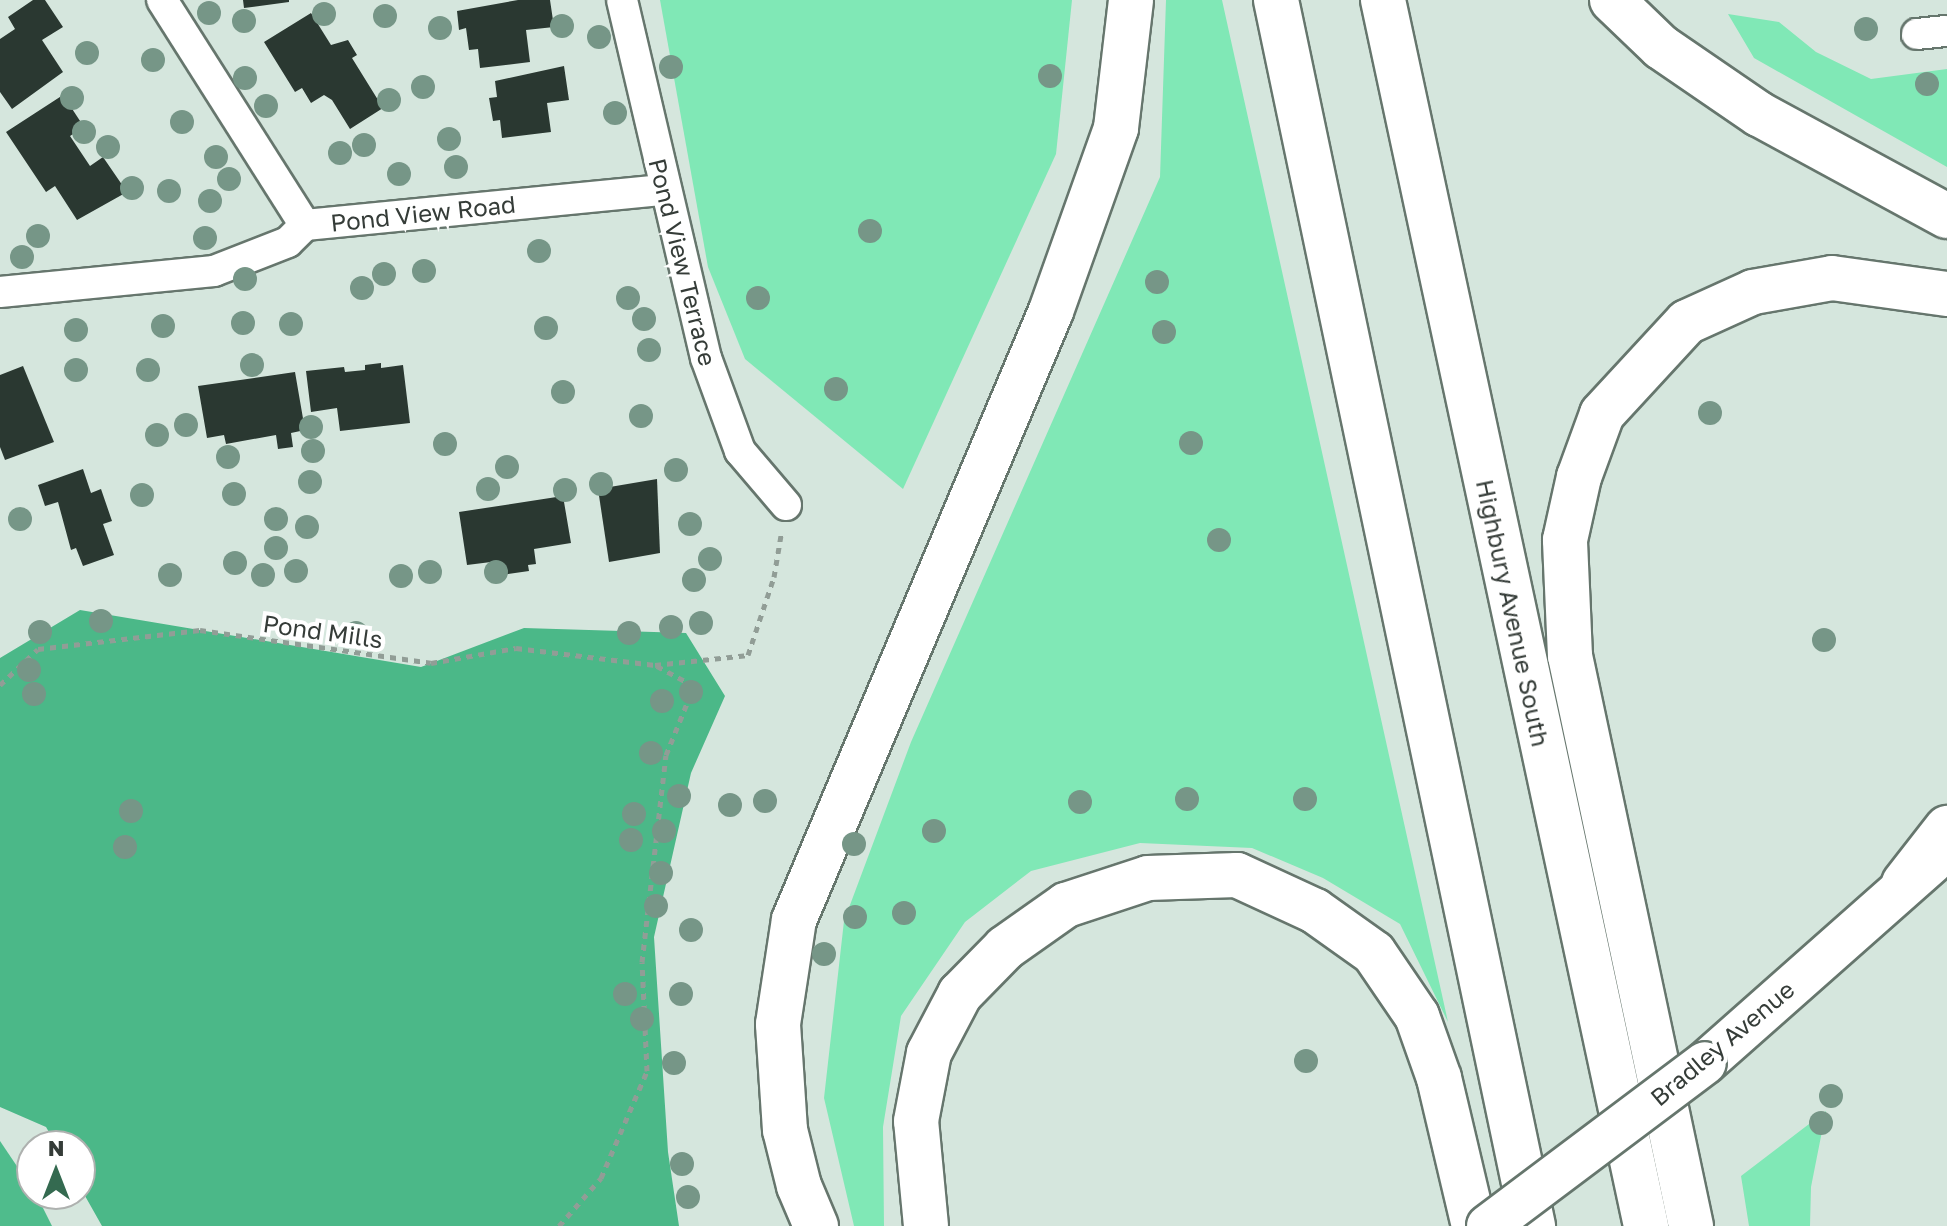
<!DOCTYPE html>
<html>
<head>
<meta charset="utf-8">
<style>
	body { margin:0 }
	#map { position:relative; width:1947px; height:1226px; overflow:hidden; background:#d5e6dd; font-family:"Golos Text",sans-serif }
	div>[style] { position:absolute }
	.green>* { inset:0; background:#80e8b6 }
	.forest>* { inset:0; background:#4bb888 }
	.water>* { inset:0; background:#4fbc8c }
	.building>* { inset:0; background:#2a3831 }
	.path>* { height:5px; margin-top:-2.5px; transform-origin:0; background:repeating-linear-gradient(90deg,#919d96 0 6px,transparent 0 12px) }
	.roads { filter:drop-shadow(2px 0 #66766d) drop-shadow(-2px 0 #66766d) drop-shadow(0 2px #66766d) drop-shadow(0 -2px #66766d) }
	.minor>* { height:30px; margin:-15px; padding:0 15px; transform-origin:15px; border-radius:15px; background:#fff }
	.secondary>* { height:42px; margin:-21px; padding:0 21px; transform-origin:21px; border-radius:21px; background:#fff }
	.motorway>* { height:44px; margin:-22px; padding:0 22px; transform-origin:22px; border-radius:22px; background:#fff }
	.bridges { filter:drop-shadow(2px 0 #66766d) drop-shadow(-2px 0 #66766d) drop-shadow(0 2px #66766d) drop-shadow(0 -2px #66766d) }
	.secondary-bridge>* { height:42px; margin:-21px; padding:0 21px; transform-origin:21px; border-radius:21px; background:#fff }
	.trees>* { width:24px; height:24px; margin:-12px; border-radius:50%; background:#769687 }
	span { translate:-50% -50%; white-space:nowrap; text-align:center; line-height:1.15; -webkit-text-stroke:8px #fff; paint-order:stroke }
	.street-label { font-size:24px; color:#353c38 }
	.north { position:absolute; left:16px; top:1130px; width:80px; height:80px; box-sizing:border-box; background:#fff; border:2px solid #aeb1af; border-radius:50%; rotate:0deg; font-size:22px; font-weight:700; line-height:32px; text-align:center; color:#353c38 }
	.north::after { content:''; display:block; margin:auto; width:28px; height:36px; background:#346a50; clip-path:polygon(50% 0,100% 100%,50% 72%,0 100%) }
</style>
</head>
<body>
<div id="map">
	<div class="green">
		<div style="clip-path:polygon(660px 0,1072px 0,1056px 154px,903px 489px,745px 359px,708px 267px)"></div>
		<div style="clip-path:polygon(1166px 0,1222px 0,1448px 1022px,1400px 924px,1323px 878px,1252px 848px,1140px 843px,1031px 871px,965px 922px,901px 1016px,883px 1127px,884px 1226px,854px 1226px,824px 1098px,844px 921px,911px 742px,1160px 177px)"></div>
		<div style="clip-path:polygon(1728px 14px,1779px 22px,1816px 52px,1871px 79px,1947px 69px,1947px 167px,1754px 58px)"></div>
		<div style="clip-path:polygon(1826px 1111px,1811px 1187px,1810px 1226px,1749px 1226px,1741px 1176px)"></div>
	</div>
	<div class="forest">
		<div style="clip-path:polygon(80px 610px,421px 667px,524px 628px,686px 633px,725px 696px,691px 773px,654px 937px,668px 1152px,679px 1226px,102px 1226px,80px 1187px,80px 1146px,57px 1146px,46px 1127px,0 1107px,0 658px)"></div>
	</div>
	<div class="water">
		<div style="clip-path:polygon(0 1141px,37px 1196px,52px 1226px,0 1226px)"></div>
	</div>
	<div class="building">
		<div style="clip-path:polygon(33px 0,45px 0,63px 27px,42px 40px,63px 72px,12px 109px,0 92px,0 39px,15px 29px,8px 17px)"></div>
		<div style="clip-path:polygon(243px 0,289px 0,289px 2px,244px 8px)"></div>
		<div style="clip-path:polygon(518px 0,550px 0,554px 27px,526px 30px,530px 62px,480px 68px,478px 49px,469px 50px,466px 28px,459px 30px,457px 11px)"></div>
		<div style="clip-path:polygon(311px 13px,331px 45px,348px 40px,357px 55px,352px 58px,383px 108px,350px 129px,332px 100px,324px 95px,311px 103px,302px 88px,295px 92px,264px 42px)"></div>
		<div style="clip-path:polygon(564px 66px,569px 100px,547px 103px,551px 132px,502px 138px,500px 120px,493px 121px,489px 98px,497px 97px,495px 81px)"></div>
		<div style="clip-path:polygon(63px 95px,84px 127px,70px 136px,90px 166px,103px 157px,127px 192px,77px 220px,55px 186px,46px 192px,6px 132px)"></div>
		<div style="clip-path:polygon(381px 363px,381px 368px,403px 365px,410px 423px,340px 431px,337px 408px,311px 412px,306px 371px,344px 367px,345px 372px,365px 370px,365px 365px)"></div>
		<div style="clip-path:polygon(23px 366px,54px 442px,5px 460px,0 447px,0 375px)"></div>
		<div style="clip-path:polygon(295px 372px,305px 430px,291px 433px,293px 447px,278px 449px,276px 435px,226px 444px,224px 435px,207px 438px,198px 386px)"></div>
		<div style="clip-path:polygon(83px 469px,91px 493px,101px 489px,112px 521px,103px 524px,114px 555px,83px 566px,76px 548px,71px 550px,58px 502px,45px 506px,38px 485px)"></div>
		<div style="clip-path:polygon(657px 479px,660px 553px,609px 562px,598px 489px)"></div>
		<div style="clip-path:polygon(563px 496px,571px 543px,534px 549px,536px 564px,528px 565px,529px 571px,501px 575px,499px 561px,467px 565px,459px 512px)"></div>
	</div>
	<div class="path">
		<div style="left:0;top:685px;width:52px;rotate:-43.5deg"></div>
		<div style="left:38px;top:649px;width:163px;rotate:-6.7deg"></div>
		<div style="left:200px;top:630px;width:233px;rotate:8.1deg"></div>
		<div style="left:431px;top:663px;width:86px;rotate:-10deg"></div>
		<div style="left:516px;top:648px;width:140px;rotate:7deg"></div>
		<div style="left:655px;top:665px;width:94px;rotate:-6.1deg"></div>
		<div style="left:748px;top:655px;width:82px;rotate:-71.6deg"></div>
		<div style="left:774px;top:577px;width:43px;rotate:-80.5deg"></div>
		<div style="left:559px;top:1226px;width:64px;rotate:-48.8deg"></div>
		<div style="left:601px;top:1178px;width:116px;rotate:-66.7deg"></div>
		<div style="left:647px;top:1071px;width:109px;rotate:-92.6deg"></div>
		<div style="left:642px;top:962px;width:208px;rotate:-83.4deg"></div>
		<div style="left:666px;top:755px;width:74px;rotate:-67.9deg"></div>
		<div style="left:694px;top:686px;width:44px;rotate:-151.7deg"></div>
	</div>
	<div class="roads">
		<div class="minor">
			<div style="left:162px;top:0;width:267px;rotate:57.6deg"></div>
			<div style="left:305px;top:225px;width:360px;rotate:-5.6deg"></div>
			<div style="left:622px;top:0;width:368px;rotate:76.8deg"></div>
			<div style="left:706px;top:358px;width:99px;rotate:69.9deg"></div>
			<div style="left:740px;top:451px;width:71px;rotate:49.6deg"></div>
			<div style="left:1917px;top:34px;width:30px;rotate:-6deg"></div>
			<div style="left:0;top:292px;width:215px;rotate:-5.6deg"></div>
			<div style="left:214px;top:271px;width:79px;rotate:-21.4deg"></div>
			<div style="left:288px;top:242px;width:24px;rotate:-45deg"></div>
		</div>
		<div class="secondary">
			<div style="left:1705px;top:1063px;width:303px;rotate:-41.5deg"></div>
		</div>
		<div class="motorway">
			<div style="left:1276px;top:0;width:1253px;rotate:78.16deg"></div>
			<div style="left:1383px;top:0;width:1254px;rotate:77.89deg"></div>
			<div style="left:1612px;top:0;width:68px;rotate:43.8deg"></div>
			<div style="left:1661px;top:47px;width:119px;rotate:34.4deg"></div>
			<div style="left:1759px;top:114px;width:214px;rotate:28.5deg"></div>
			<div style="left:1904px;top:883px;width:70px;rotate:-52deg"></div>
			<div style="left:816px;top:1226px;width:43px;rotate:-113deg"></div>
			<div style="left:799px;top:1186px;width:58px;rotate:-104deg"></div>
			<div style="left:785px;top:1130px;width:106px;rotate:-93.8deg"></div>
			<div style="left:778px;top:1024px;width:105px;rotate:-81.3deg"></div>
			<div style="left:794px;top:920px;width:661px;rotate:-67.12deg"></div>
			<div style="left:1051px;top:311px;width:194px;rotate:-70.4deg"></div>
			<div style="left:1116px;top:128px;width:129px;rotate:-83.3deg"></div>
			<div style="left:926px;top:1226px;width:105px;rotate:-95.4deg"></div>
			<div style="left:916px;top:1121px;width:69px;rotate:-79.2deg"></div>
			<div style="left:929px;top:1053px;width:67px;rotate:-62.3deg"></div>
			<div style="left:960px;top:994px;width:64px;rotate:-45.6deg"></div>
			<div style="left:1005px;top:948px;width:75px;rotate:-35.2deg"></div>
			<div style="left:1066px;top:905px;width:86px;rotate:-18.2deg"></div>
			<div style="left:1148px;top:878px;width:89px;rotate:-1.9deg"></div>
			<div style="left:1237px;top:875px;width:86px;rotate:24.8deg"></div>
			<div style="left:1315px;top:911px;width:72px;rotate:35.4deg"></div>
			<div style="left:1374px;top:953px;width:76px;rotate:55.7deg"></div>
			<div style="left:1417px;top:1016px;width:66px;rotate:70.5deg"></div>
			<div style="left:1439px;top:1078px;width:152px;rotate:76.7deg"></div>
			<div style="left:1691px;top:1226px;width:583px;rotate:-101.98deg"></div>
			<div style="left:1570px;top:656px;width:116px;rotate:-92.5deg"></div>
			<div style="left:1565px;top:540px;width:65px;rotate:-77.5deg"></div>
			<div style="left:1579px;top:477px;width:67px;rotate:-69.9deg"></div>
			<div style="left:1602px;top:414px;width:125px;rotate:-47.3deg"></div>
			<div style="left:1687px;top:322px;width:72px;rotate:-24.4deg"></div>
			<div style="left:1753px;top:292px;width:80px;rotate:-10deg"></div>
			<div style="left:1832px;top:278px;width:116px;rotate:7.9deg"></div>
		</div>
	</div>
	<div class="bridges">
		<div class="secondary-bridge">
			<div style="left:1488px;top:1226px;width:271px;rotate:-36.9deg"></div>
		</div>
	</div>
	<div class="trees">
		<div style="left:209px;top:13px"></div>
		<div style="left:324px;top:14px"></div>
		<div style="left:385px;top:16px"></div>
		<div style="left:244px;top:21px"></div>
		<div style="left:562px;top:26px"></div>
		<div style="left:440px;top:28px"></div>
		<div style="left:1866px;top:29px"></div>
		<div style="left:599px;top:37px"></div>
		<div style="left:87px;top:53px"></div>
		<div style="left:153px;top:60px"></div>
		<div style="left:671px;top:67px"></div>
		<div style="left:1050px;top:76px"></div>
		<div style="left:245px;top:78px"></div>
		<div style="left:1927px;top:84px"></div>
		<div style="left:423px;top:87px"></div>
		<div style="left:72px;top:98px"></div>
		<div style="left:389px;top:100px"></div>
		<div style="left:266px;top:106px"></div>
		<div style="left:615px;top:113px"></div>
		<div style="left:182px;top:122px"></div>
		<div style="left:84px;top:132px"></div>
		<div style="left:449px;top:139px"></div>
		<div style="left:364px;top:145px"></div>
		<div style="left:108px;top:147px"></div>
		<div style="left:340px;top:153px"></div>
		<div style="left:216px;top:157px"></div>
		<div style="left:456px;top:167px"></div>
		<div style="left:399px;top:174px"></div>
		<div style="left:229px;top:179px"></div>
		<div style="left:132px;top:188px"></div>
		<div style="left:169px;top:191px"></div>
		<div style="left:210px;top:201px"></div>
		<div style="left:870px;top:231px"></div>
		<div style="left:38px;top:236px"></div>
		<div style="left:205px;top:238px"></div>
		<div style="left:539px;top:251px"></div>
		<div style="left:22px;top:257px"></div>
		<div style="left:424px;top:271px"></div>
		<div style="left:384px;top:274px"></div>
		<div style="left:245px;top:279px"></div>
		<div style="left:1157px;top:282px"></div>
		<div style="left:362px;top:288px"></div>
		<div style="left:628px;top:298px"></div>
		<div style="left:758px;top:298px"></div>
		<div style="left:644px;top:319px"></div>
		<div style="left:243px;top:323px"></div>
		<div style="left:291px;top:324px"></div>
		<div style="left:163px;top:326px"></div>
		<div style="left:546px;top:328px"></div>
		<div style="left:76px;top:330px"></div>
		<div style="left:1164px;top:332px"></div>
		<div style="left:649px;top:350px"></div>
		<div style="left:252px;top:365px"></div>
		<div style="left:76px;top:370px"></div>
		<div style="left:148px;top:370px"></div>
		<div style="left:836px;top:389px"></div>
		<div style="left:563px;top:392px"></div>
		<div style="left:1710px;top:413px"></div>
		<div style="left:641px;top:416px"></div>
		<div style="left:186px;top:425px"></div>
		<div style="left:311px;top:427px"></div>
		<div style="left:157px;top:435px"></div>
		<div style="left:1191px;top:443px"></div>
		<div style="left:445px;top:444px"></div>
		<div style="left:313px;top:451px"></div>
		<div style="left:228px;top:457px"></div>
		<div style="left:507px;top:467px"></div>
		<div style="left:676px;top:470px"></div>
		<div style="left:310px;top:482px"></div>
		<div style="left:601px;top:484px"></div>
		<div style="left:488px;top:489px"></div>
		<div style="left:565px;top:490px"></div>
		<div style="left:234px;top:494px"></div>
		<div style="left:142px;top:495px"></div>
		<div style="left:20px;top:519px"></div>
		<div style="left:276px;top:519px"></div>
		<div style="left:690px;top:524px"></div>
		<div style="left:307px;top:527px"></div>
		<div style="left:1219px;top:540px"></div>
		<div style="left:276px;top:548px"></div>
		<div style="left:710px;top:559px"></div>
		<div style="left:235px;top:563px"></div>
		<div style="left:296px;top:571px"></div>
		<div style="left:430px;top:572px"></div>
		<div style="left:496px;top:572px"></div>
		<div style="left:170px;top:575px"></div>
		<div style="left:263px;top:575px"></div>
		<div style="left:401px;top:576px"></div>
		<div style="left:694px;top:580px"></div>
		<div style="left:101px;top:621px"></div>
		<div style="left:701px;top:623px"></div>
		<div style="left:671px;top:627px"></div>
		<div style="left:40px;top:632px"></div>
		<div style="left:356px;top:633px"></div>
		<div style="left:629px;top:633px"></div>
		<div style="left:1824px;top:640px"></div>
		<div style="left:29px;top:670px"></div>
		<div style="left:691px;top:692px"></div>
		<div style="left:34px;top:694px"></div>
		<div style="left:662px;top:701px"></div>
		<div style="left:651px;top:753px"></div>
		<div style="left:679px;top:796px"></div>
		<div style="left:1187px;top:799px"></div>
		<div style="left:1305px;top:799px"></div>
		<div style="left:765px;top:801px"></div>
		<div style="left:1080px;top:802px"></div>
		<div style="left:730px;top:805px"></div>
		<div style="left:131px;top:811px"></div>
		<div style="left:634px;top:814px"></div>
		<div style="left:664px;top:831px"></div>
		<div style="left:934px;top:831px"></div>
		<div style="left:631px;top:840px"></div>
		<div style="left:854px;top:844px"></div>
		<div style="left:125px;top:847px"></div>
		<div style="left:661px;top:873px"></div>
		<div style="left:656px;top:906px"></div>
		<div style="left:904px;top:913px"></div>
		<div style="left:855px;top:917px"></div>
		<div style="left:691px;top:930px"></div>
		<div style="left:824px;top:954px"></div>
		<div style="left:625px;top:994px"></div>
		<div style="left:681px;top:994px"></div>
		<div style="left:642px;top:1019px"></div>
		<div style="left:1306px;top:1061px"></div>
		<div style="left:674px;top:1063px"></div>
		<div style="left:1831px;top:1096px"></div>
		<div style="left:1821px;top:1123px"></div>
		<div style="left:682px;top:1164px"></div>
		<div style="left:688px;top:1197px"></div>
	</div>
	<div class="street-label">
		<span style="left:423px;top:213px;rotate:-6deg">Pond View Road</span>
		<span style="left:683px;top:262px;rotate:76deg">Pond View Terrace</span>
		<span style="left:1513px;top:613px;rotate:78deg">Highbury Avenue South</span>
		<span style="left:323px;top:631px;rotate:8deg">Pond Mills</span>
		<span style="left:1722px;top:1043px;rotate:-40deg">Bradley Avenue</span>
	</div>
	<div class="north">N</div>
</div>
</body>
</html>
